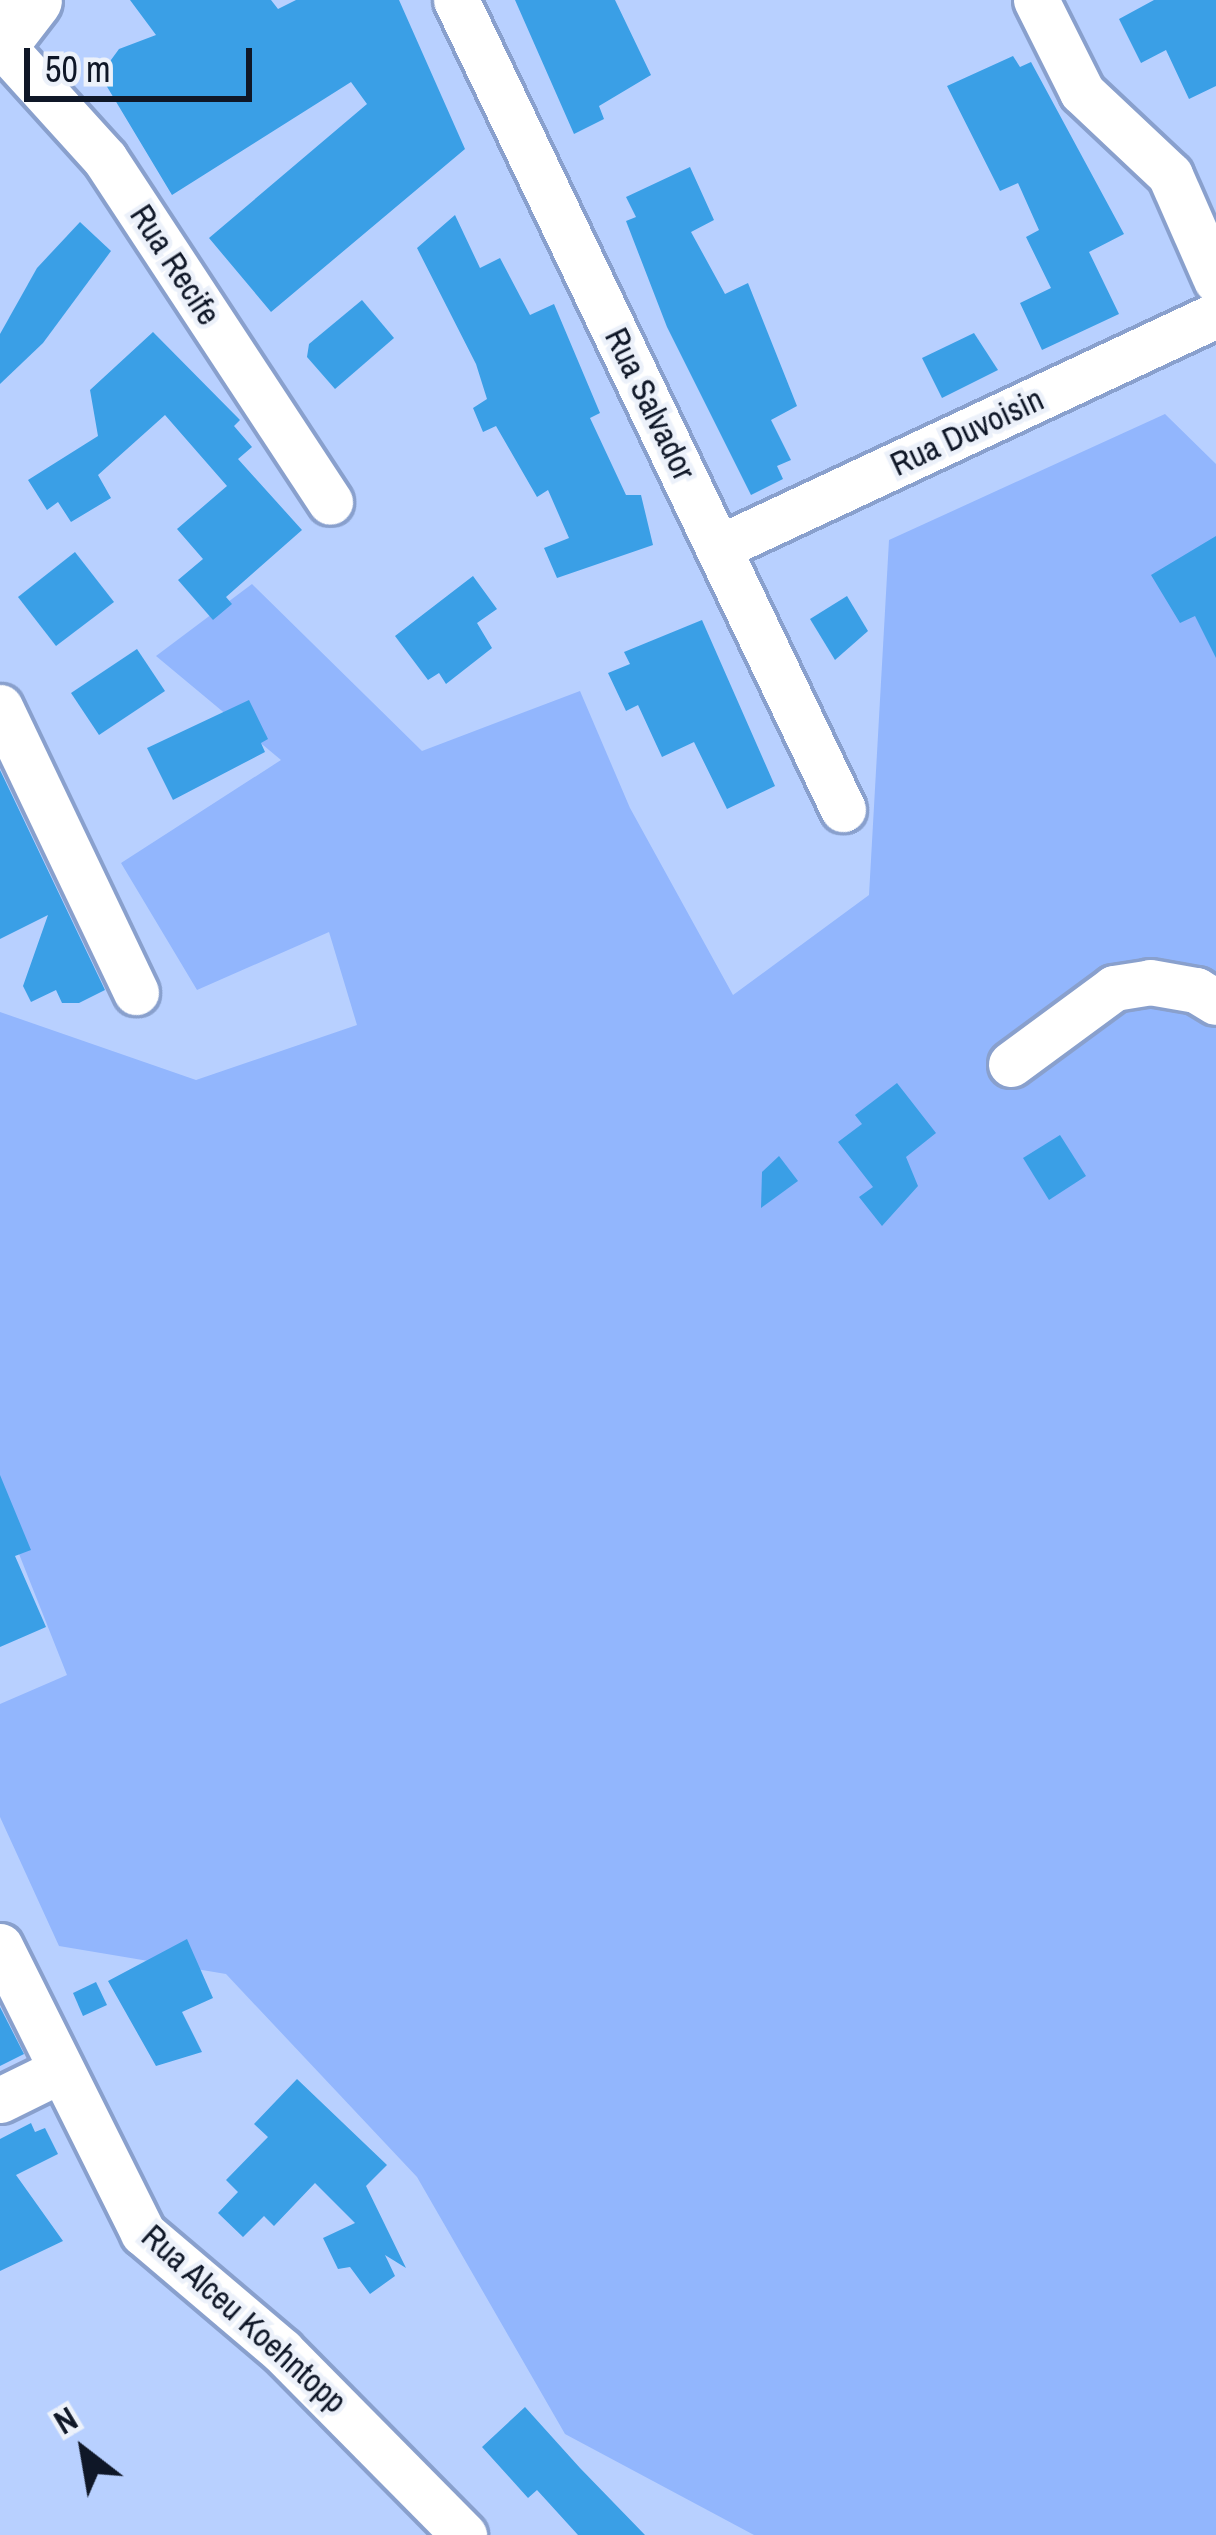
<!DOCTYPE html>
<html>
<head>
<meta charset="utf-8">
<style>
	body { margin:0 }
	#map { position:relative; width:1216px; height:2535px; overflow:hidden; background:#b8d0ff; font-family:"Archivo Narrow",sans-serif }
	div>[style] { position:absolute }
	.green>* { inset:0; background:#92b6fd }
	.building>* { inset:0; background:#3a9fe6 }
	.roads { filter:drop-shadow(3px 0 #89a0cd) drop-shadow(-3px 0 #89a0cd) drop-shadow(0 3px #89a0cd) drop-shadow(0 -3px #89a0cd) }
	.minor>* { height:45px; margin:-22.5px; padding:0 22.5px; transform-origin:22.5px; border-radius:22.5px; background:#fff }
	.major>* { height:57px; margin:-28.5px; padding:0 28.5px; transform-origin:28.5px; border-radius:28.5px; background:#fff }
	span { translate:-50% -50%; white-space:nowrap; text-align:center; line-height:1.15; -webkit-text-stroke:9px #ecf1fa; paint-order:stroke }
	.street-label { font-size:33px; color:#0f1727 }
	.north { position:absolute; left:24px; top:2391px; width:120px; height:120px; -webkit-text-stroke:9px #ecf1fa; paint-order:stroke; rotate:329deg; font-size:33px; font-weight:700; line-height:48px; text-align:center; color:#0f1727 }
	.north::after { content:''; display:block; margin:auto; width:42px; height:54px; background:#0f1727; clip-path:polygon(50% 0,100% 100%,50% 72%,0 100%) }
	.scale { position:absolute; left:24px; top:48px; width:228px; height:54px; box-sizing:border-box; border:6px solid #0f1727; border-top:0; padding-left:15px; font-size:36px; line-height:42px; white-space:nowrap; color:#0f1727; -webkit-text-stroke:9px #ecf1fa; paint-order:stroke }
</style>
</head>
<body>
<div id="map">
	<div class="green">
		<div style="clip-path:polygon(1165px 414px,1216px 464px,1216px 2535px,754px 2535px,565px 2434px,417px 2177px,226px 1974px,59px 1946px,0 1817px,0 1704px,67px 1675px,0 1506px,0 1012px,196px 1080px,357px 1025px,329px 932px,197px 990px,121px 863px,281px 760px,156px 656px,252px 584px,422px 751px,580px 691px,630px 808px,733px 995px,869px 895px,889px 540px)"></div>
	</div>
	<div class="building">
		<div style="clip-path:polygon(130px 0,271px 0,278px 9px,296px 0,399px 0,465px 149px,271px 312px,209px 238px,367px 104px,351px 82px,172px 195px,100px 75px,119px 49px,156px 35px)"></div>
		<div style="clip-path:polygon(515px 0,615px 0,651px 75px,599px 106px,604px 119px,574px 134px)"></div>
		<div style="clip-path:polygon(1154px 0,1216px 0,1216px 86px,1189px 99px,1166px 50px,1141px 63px,1119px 19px)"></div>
		<div style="clip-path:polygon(1013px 56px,1020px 67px,1031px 62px,1124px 234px,1089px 252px,1119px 314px,1042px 350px,1020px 303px,1051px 288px,1026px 237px,1039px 230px,1018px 183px,1000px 191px,947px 86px)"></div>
		<div style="clip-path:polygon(690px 167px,714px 220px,691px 232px,725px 294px,748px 283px,797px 406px,771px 420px,791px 460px,777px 466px,783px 479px,751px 495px,667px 327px,626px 221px,636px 217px,626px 197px)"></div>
		<div style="clip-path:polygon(455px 215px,480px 268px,500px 258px,530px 315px,554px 304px,600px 413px,590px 418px,626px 495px,641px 495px,653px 545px,557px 578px,544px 548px,569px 538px,548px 490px,537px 497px,496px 426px,483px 432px,473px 408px,487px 399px,476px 364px,417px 248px)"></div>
		<div style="clip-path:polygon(80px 222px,111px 251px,43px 343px,0 384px,0 334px,37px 268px)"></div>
		<div style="clip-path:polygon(362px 300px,394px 338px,335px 389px,307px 357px,309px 344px)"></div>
		<div style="clip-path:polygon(153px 332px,240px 420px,234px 426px,252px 447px,238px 459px,302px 530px,226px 597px,232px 604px,213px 620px,178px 580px,203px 559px,177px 529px,227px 486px,165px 415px,98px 475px,111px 498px,71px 522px,58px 502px,47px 510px,28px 480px,98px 436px,90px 390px)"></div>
		<div style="clip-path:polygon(974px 333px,998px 370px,942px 398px,922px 358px)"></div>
		<div style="clip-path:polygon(1216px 536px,1216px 658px,1195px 616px,1180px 623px,1151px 575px)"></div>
		<div style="clip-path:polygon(75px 552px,114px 602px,56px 646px,18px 597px)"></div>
		<div style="clip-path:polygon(473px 576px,497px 609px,477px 623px,492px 648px,446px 684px,439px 673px,428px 680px,395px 636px)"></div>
		<div style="clip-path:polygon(847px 596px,868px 631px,835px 660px,810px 619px)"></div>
		<div style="clip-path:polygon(702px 620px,775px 786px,727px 809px,694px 742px,662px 757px,638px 705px,626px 711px,608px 673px,630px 664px,624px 652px)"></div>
		<div style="clip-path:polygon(137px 649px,165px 691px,99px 735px,71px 693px)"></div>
		<div style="clip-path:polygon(249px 700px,268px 739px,261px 743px,265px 752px,173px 800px,147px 748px)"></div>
		<div style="clip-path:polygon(0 770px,105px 990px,79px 1003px,62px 1003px,56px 990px,31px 1002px,23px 986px,48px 915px,0 939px)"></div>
		<div style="clip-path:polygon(897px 1083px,936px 1133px,906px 1157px,918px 1186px,882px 1226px,859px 1197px,873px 1187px,838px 1142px,862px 1124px,855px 1115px)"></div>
		<div style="clip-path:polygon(1060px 1135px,1086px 1176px,1049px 1200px,1023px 1158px)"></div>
		<div style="clip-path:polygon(779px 1156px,798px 1181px,761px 1208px,762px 1172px)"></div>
		<div style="clip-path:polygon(0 1475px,31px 1550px,15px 1556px,46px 1627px,0 1647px)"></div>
		<div style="clip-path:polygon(187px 1939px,213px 1998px,182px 2012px,202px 2052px,156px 2066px,108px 1981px)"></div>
		<div style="clip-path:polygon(96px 1982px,107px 2005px,83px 2016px,73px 1993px)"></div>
		<div style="clip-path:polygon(0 2007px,24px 2054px,0 2066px)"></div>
		<div style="clip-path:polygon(297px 2079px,387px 2165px,366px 2186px,406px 2268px,385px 2255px,395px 2276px,370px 2294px,350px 2267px,338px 2269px,323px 2238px,355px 2223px,315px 2183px,274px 2226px,264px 2216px,243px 2237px,218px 2213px,238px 2192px,226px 2180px,268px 2137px,254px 2124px)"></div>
		<div style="clip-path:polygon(31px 2123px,35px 2132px,45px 2128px,58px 2154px,16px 2175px,63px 2241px,0 2271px,0 2139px)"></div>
		<div style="clip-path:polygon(525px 2407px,580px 2468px,645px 2535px,578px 2535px,537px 2490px,528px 2498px,482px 2447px)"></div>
	</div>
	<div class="roads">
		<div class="minor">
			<div style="left:456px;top:0;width:897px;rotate:64.44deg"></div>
			<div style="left:1036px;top:0;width:103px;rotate:63.4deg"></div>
			<div style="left:1082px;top:92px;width:121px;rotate:43.3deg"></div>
			<div style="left:1170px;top:175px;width:115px;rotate:66.3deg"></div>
			<div style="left:0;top:43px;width:156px;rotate:47.8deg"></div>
			<div style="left:105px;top:159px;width:410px;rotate:56.7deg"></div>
			<div style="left:718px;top:548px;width:550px;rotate:-25.07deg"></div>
			<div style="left:0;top:707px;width:316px;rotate:64.5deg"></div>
			<div style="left:1011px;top:1064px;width:128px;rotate:-36.4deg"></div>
			<div style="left:1114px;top:988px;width:36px;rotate:-9deg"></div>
			<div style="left:1150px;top:982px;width:47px;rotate:9.9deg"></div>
			<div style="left:1196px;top:990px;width:23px;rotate:31deg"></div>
			<div style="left:0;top:1946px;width:321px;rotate:63.5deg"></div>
			<div style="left:143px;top:2233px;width:182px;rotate:40.3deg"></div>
			<div style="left:282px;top:2351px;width:259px;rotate:45.3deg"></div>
			<div style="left:0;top:2100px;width:66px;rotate:-26.2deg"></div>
		</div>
		<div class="major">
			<div style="left:0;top:43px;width:54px;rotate:-52.5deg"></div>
		</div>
	</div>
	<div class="street-label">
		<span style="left:175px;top:265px;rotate:57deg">Rua Recife</span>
		<span style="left:650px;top:404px;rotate:64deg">Rua Salvador</span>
		<span style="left:967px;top:432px;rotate:-25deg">Rua Duvoisin</span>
		<span style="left:244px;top:2319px;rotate:42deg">Rua Alceu Koehntopp</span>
	</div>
	<div class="north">N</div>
	<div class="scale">50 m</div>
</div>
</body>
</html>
